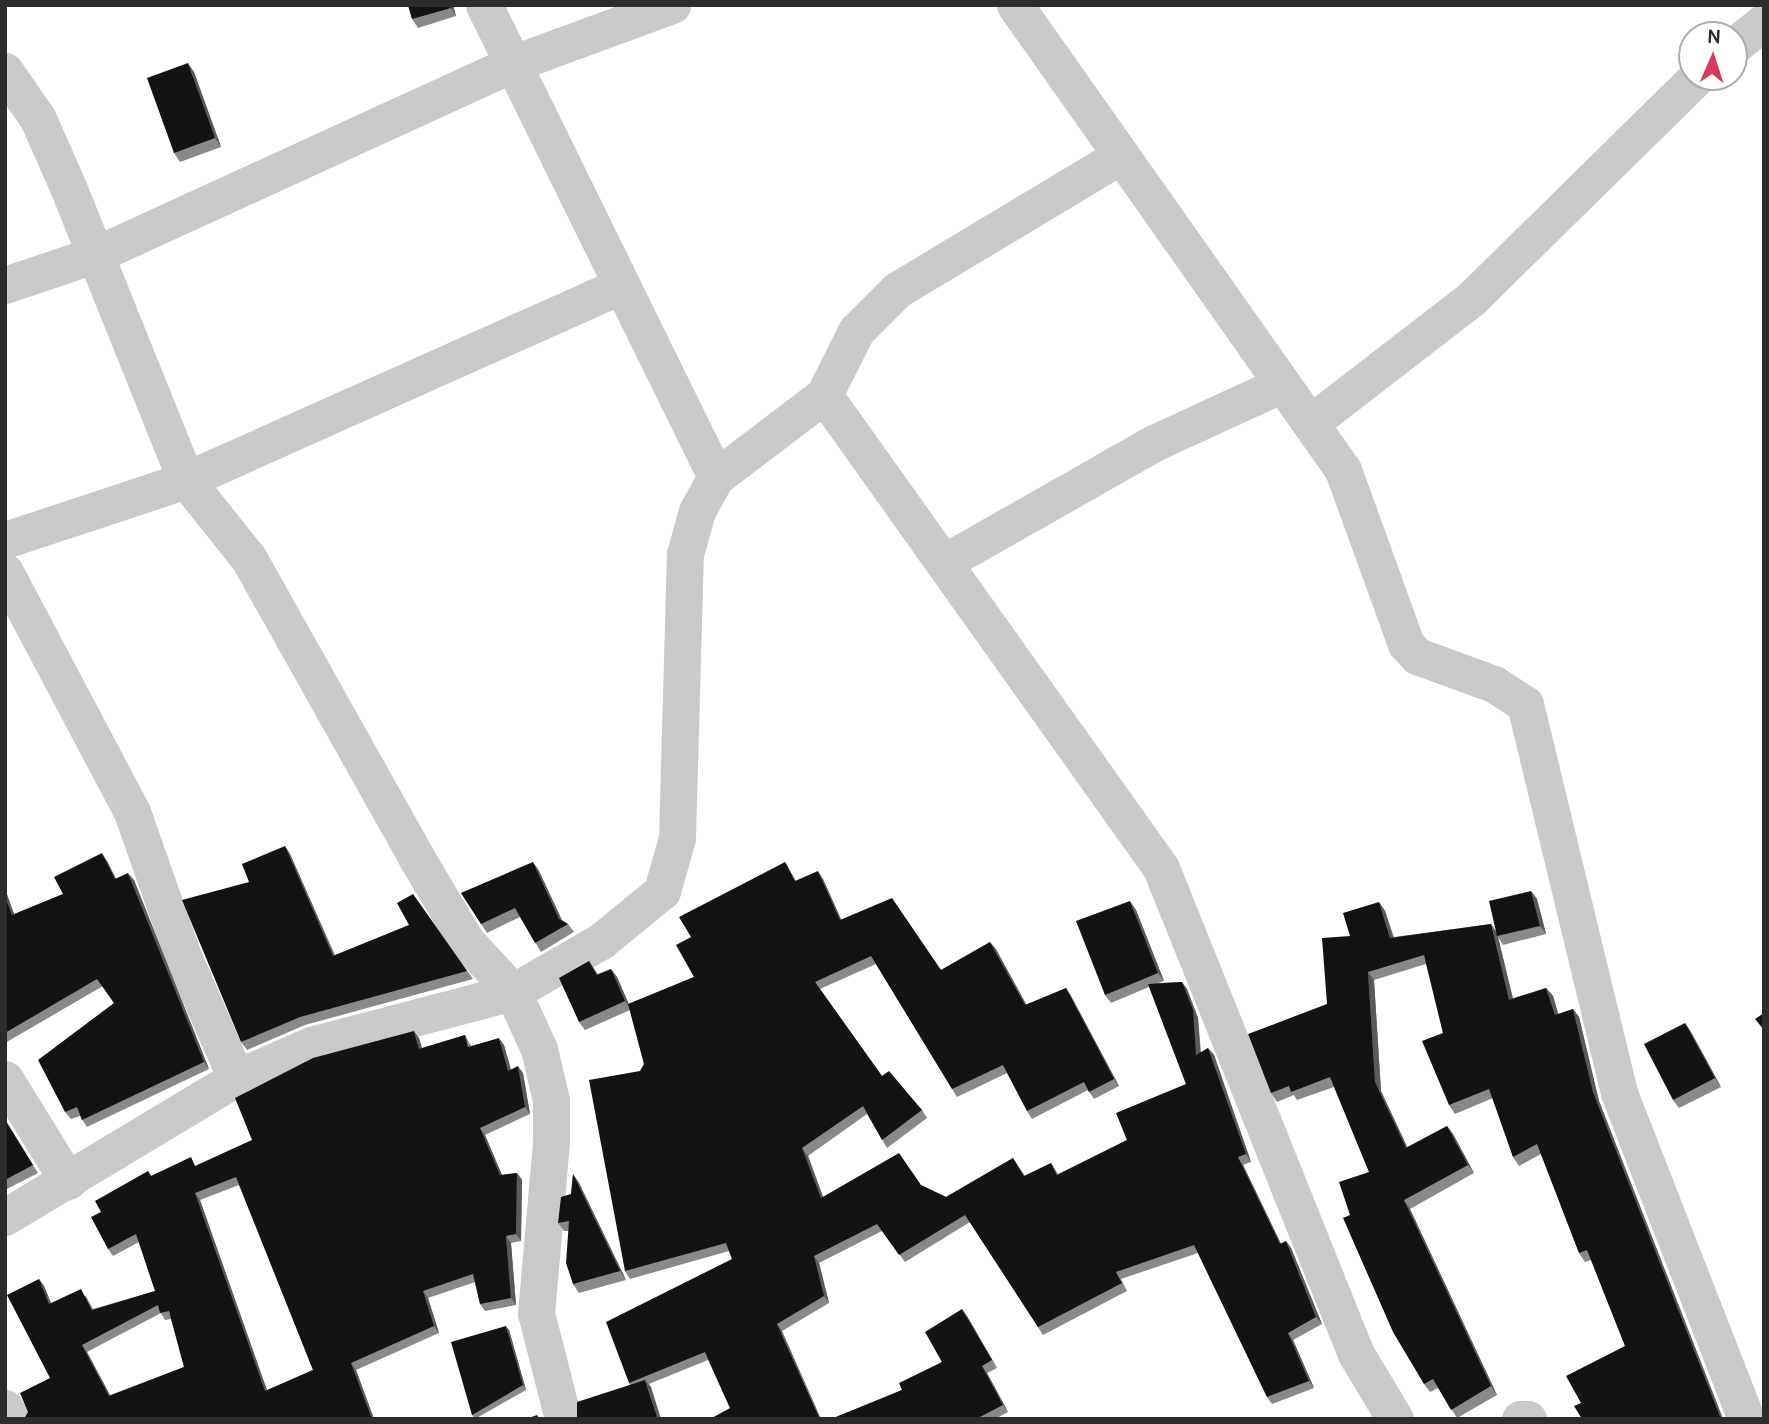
<!DOCTYPE html>
<html>
<head>
<meta charset="utf-8">
<style>
	body { margin:0 }
	#map { position:relative; width:1769px; height:1424px; overflow:hidden; background:#fff; font-family:Cabin,sans-serif }
	div>[style] { position:absolute }
	.minor>* { height:37px; margin:-18.5px; padding:0 18.5px; transform-origin:18.5px; border-radius:18.5px; background:#c9c9c9 }
	.wall>* { inset:0; background:#898989 }
	.shaded-wall>* { inset:0; background:#5a5a5a }
	.building>* { inset:0; background:#131313 }
	span { translate:-50% -50%; white-space:nowrap; text-align:center; line-height:1.15; -webkit-text-stroke:7px #fff; paint-order:stroke }
	.frame { position:absolute; inset:0; border:7px solid #2c2c2c; pointer-events:none }
	.north { position:absolute; left:1678px; top:21px; width:70px; height:70px; box-sizing:border-box; background:#fff; border:2px solid #ababab; border-radius:50%; rotate:3deg; font-size:19px; font-weight:700; line-height:28px; text-align:center; color:#2c2c2c }
	.north::after { content:''; display:block; margin:auto; width:24px; height:32px; background:#d63b5b; clip-path:polygon(50% 0,100% 100%,50% 72%,0 100%) }
</style>
</head>
<body>
<div id="map">
	<div class="minor">
		<div style="left:484px;top:5px;width:526px;rotate:63.82deg"></div>
		<div style="left:1015px;top:5px;width:569px;rotate:54.8deg"></div>
		<div style="left:1343px;top:470px;width:185px;rotate:70.1deg"></div>
		<div style="left:1406px;top:644px;width:16px;rotate:47deg"></div>
		<div style="left:1417px;top:656px;width:82px;rotate:20deg"></div>
		<div style="left:1494px;top:684px;width:37px;rotate:33deg"></div>
		<div style="left:1525px;top:704px;width:400px;rotate:76.4deg"></div>
		<div style="left:1619px;top:1093px;width:350px;rotate:68.7deg"></div>
		<div style="left:1734px;top:46px;width:38px;rotate:-39deg"></div>
		<div style="left:5px;top:71px;width:58px;rotate:55.5deg"></div>
		<div style="left:38px;top:119px;width:74px;rotate:66.2deg"></div>
		<div style="left:68px;top:187px;width:316px;rotate:68.1deg"></div>
		<div style="left:186px;top:480px;width:101px;rotate:51.4deg"></div>
		<div style="left:249px;top:559px;width:342px;rotate:60.7deg"></div>
		<div style="left:416px;top:857px;width:98px;rotate:59.2deg"></div>
		<div style="left:466px;top:941px;width:69px;rotate:47.3deg"></div>
		<div style="left:513px;top:992px;width:63px;rotate:65.5deg"></div>
		<div style="left:539px;top:1049px;width:52px;rotate:76.8deg"></div>
		<div style="left:551px;top:1100px;width:42px;rotate:90deg"></div>
		<div style="left:551px;top:1142px;width:172px;rotate:95deg"></div>
		<div style="left:536px;top:1313px;width:109px;rotate:75.7deg"></div>
		<div style="left:5px;top:285px;width:97px;rotate:-18.6deg"></div>
		<div style="left:97px;top:254px;width:453px;rotate:-24.6deg"></div>
		<div style="left:509px;top:65px;width:174px;rotate:-20.2deg"></div>
		<div style="left:824px;top:395px;width:581px;rotate:54.53deg"></div>
		<div style="left:1161px;top:868px;width:524px;rotate:68.14deg"></div>
		<div style="left:1356px;top:1354px;width:76px;rotate:59deg"></div>
		<div style="left:1313px;top:421px;width:201px;rotate:-37.7deg"></div>
		<div style="left:1472px;top:298px;width:315px;rotate:-44.5deg"></div>
		<div style="left:5px;top:540px;width:191px;rotate:-18.3deg"></div>
		<div style="left:186px;top:480px;width:475px;rotate:-24.1deg"></div>
		<div style="left:948px;top:560px;width:237px;rotate:-29.6deg"></div>
		<div style="left:1154px;top:443px;width:141px;rotate:-24.7deg"></div>
		<div style="left:5px;top:572px;width:272px;rotate:62.1deg"></div>
		<div style="left:132px;top:812px;width:151px;rotate:70.6deg"></div>
		<div style="left:182px;top:954px;width:135px;rotate:66.5deg"></div>
		<div style="left:5px;top:1079px;width:120px;rotate:58.3deg"></div>
		<div style="left:5px;top:1217px;width:270px;rotate:-31deg"></div>
		<div style="left:236px;top:1078px;width:82px;rotate:-23.7deg"></div>
		<div style="left:311px;top:1045px;width:209px;rotate:-14.7deg"></div>
		<div style="left:513px;top:992px;width:102px;rotate:-30.1deg"></div>
		<div style="left:601px;top:941px;width:79px;rotate:-39.3deg"></div>
		<div style="left:662px;top:891px;width:55px;rotate:-74.2deg"></div>
		<div style="left:677px;top:838px;width:284px;rotate:-88.4deg"></div>
		<div style="left:685px;top:554px;width:45px;rotate:-74.4deg"></div>
		<div style="left:697px;top:511px;width:39px;rotate:-61deg"></div>
		<div style="left:716px;top:477px;width:136px;rotate:-37.2deg"></div>
		<div style="left:824px;top:395px;width:72px;rotate:-63.4deg"></div>
		<div style="left:856px;top:331px;width:58px;rotate:-45deg"></div>
		<div style="left:897px;top:290px;width:257px;rotate:-31deg"></div>
		<div style="left:5px;top:1408px;width:13px;rotate:58deg"></div>
		<div style="left:1520px;top:1419px;width:8px"></div>
	</div>
	<div class="wall">
		<div style="clip-path:polygon(408px 5px,453px 5px,456px 16px,418px 28px,412px 19px)"></div>
		<div style="clip-path:polygon(194px 72px,221px 147px,180px 162px,174px 153px)"></div>
		<div style="clip-path:polygon(285px 846px,290px 854px,335px 955px,409px 925px,413px 894px,473px 979px,305px 1025px,247px 1050px,241px 1042px,249px 882px)"></div>
		<div style="clip-path:polygon(107px 861px,116px 879px,134px 880px,209px 1069px,87px 1127px,80px 1116px,71px 1119px,65px 1112px,114px 1003px,103px 986px,5px 1043px,5px 889px,14px 914px,63px 894px)"></div>
		<div style="clip-path:polygon(533px 862px,539px 871px,562px 920px,568px 924px,574px 932px,541px 952px,520px 917px,487px 933px,461px 893px)"></div>
		<div style="clip-path:polygon(785px 862px,796px 881px,823px 879px,841px 920px,941px 970px,990px 942px,1026px 1005px,1066px 988px,1071px 996px,1119px 1086px,1094px 1099px,1088px 1090px,1032px 1119px,1027px 1111px,1007px 1073px,957px 1097px,876px 964px,820px 989px,882px 1076px,922px 1110px,927px 1118px,887px 1148px,867px 1114px,808px 1156px,823px 1197px,921px 1185px,946px 1197px,1013px 1158px,1025px 1176px,1051px 1163px,1058px 1174px,1127px 1140px,1186px 1084px,1149px 987px,1111px 1003px,1105px 995px,1136px 910px,1164px 981px,1158px 983px,1182px 982px,1187px 989px,1198px 1018px,1201px 1052px,1208px 1048px,1214px 1055px,1251px 1162px,1243px 1165px,1281px 1244px,1286px 1241px,1291px 1248px,1322px 1324px,1293px 1340px,1314px 1388px,1272px 1404px,1267px 1397px,1198px 1253px,1121px 1279px,1127px 1291px,1043px 1335px,970px 1222px,905px 1262px,882px 1231px,819px 1263px,829px 1303px,782px 1331px,730px 1408px,708px 1360px,649px 1384px,651px 1387px,630px 1385px,629px 1383px,732px 1259px,729px 1251px,630px 1279px,625px 1271px,640px 1071px,644px 1064px,630px 1010px,585px 1030px,579px 1022px,589px 961px,598px 974px,611px 969px,617px 977px,629px 1004px,694px 977px,691px 937px)"></div>
		<div style="clip-path:polygon(1531px 891px,1537px 899px,1546px 934px,1503px 945px,1498px 937px,1513px 998px,1546px 988px,1553px 996px,1558px 1014px,1573px 1009px,1579px 1017px,1599px 1101px,1723px 1419px,1582px 1419px,1581px 1403px,1625px 1346px,1591px 1260px,1585px 1262px,1579px 1253px,1541px 1154px,1519px 1166px,1513px 1157px,1493px 1098px,1455px 1114px,1449px 1105px,1443px 1033px,1426px 964px,1374px 980px,1381px 1091px,1407px 1147px,1447px 1126px,1453px 1134px,1474px 1173px,1410px 1209px,1497px 1395px,1457px 1418px,1438px 1388px,1430px 1392px,1424px 1384px,1350px 1215px,1369px 1172px,1334px 1087px,1297px 1100px,1294px 1095px,1277px 1102px,1271px 1093px,1327px 1004px,1350px 936px,1379px 902px,1385px 911px,1394px 937px,1491px 924px,1496px 932px)"></div>
		<div style="clip-path:polygon(1685px 1023px,1691px 1032px,1721px 1087px,1679px 1108px,1673px 1100px)"></div>
		<div style="clip-path:polygon(evenodd,465px 1035px,471px 1046px,504px 1045px,511px 1069px,523px 1073px,530px 1114px,485px 1135px,502px 1175px,517px 1173px,522px 1180px,521px 1241px,511px 1243px,516px 1305px,485px 1311px,480px 1304px,475px 1282px,428px 1298px,439px 1333px,356px 1370px,374px 1419px,24px 1419px,50px 1378px,39px 1279px,44px 1286px,51px 1303px,86px 1296px,93px 1309px,155px 1291px,139px 1242px,113px 1256px,108px 1249px,101px 1212px,148px 1171px,151px 1176px,196px 1166px,252px 1140px,419px 1038px,422px 1048px,465px 1035px,239px 1185px,313px 1370px,267px 1390px,200px 1200px,239px 1185px,465px 1035px,161px 1313px,165px 1320px,171px 1319px,184px 1367px,110px 1395px,87px 1352px,161px 1313px)"></div>
		<div style="clip-path:polygon(5px 1119px,38px 1173px,5px 1190px)"></div>
		<div style="clip-path:polygon(573px 1174px,579px 1183px,626px 1280px,579px 1293px,573px 1284px,569px 1231px,564px 1231px,558px 1223px,571px 1194px)"></div>
		<div style="clip-path:polygon(967px 1316px,997px 1368px,987px 1373px,1008px 1412px,995px 1419px,831px 1419px,902px 1390px,942px 1362px)"></div>
		<div style="clip-path:polygon(509px 1330px,526px 1390px,475px 1419px,472px 1415px)"></div>
	</div>
	<div class="shaded-wall">
		<div style="clip-path:polygon(450px 5px,453px 5px,456px 16px,451px 8px)"></div>
		<div style="clip-path:polygon(188px 63px,194px 72px,221px 147px,215px 138px)"></div>
		<div style="clip-path:polygon(285px 846px,290px 854px,338px 964px,333px 956px)"></div>
		<div style="clip-path:polygon(102px 853px,107px 861px,120px 887px,115px 879px)"></div>
		<div style="clip-path:polygon(533px 862px,539px 871px,565px 927px,559px 919px)"></div>
		<div style="clip-path:polygon(818px 871px,823px 879px,845px 928px,840px 920px)"></div>
		<div style="clip-path:polygon(128px 873px,134px 880px,209px 1069px,204px 1062px)"></div>
		<div style="clip-path:polygon(5px 889px,17px 922px,12px 915px,5px 896px)"></div>
		<div style="clip-path:polygon(1531px 891px,1537px 899px,1546px 934px,1540px 926px)"></div>
		<div style="clip-path:polygon(1130px 901px,1136px 910px,1164px 981px,1158px 973px)"></div>
		<div style="clip-path:polygon(1379px 902px,1385px 911px,1396px 947px,1390px 938px)"></div>
		<div style="clip-path:polygon(1491px 924px,1497px 933px,1515px 1008px,1509px 1000px)"></div>
		<div style="clip-path:polygon(990px 942px,996px 949px,1031px 1013px,1025px 1005px)"></div>
		<div style="clip-path:polygon(611px 969px,617px 977px,631px 1010px,625px 1001px)"></div>
		<div style="clip-path:polygon(1368px 972px,1374px 980px,1381px 1091px,1412px 1157px,1406px 1148px,1375px 1082px)"></div>
		<div style="clip-path:polygon(1182px 982px,1187px 989px,1198px 1018px,1201px 1062px,1196px 1055px)"></div>
		<div style="clip-path:polygon(1066px 988px,1071px 996px,1119px 1086px,1114px 1079px)"></div>
		<div style="clip-path:polygon(1546px 988px,1553px 996px,1561px 1023px,1555px 1015px)"></div>
		<div style="clip-path:polygon(1573px 1009px,1579px 1017px,1599px 1101px,1723px 1419px,1721px 1419px,1593px 1092px)"></div>
		<div style="clip-path:polygon(1685px 1023px,1691px 1032px,1721px 1087px,1715px 1078px)"></div>
		<div style="clip-path:polygon(414px 1031px,419px 1038px,424px 1056px,419px 1049px)"></div>
		<div style="clip-path:polygon(499px 1038px,504px 1045px,513px 1078px,508px 1071px)"></div>
		<div style="clip-path:polygon(1208px 1048px,1214px 1055px,1251px 1162px,1246px 1154px)"></div>
		<div style="clip-path:polygon(518px 1066px,523px 1073px,530px 1114px,525px 1107px)"></div>
		<div style="clip-path:polygon(1447px 1126px,1453px 1134px,1474px 1173px,1468px 1165px)"></div>
		<div style="clip-path:polygon(480px 1128px,485px 1135px,505px 1182px,500px 1175px)"></div>
		<div style="clip-path:polygon(802px 1148px,808px 1156px,826px 1205px,821px 1198px)"></div>
		<div style="clip-path:polygon(1238px 1157px,1243px 1165px,1285px 1252px,1280px 1244px)"></div>
		<div style="clip-path:polygon(517px 1173px,522px 1180px,521px 1241px,516px 1234px)"></div>
		<div style="clip-path:polygon(573px 1174px,579px 1183px,626px 1280px,620px 1271px)"></div>
		<div style="clip-path:polygon(195px 1193px,200px 1200px,270px 1399px,265px 1391px)"></div>
		<div style="clip-path:polygon(1404px 1200px,1410px 1209px,1497px 1395px,1491px 1386px)"></div>
		<div style="clip-path:polygon(506px 1236px,511px 1243px,516px 1305px,511px 1298px)"></div>
		<div style="clip-path:polygon(1286px 1241px,1291px 1248px,1322px 1324px,1316px 1317px)"></div>
		<div style="clip-path:polygon(814px 1256px,819px 1263px,829px 1303px,824px 1296px)"></div>
		<div style="clip-path:polygon(39px 1279px,44px 1286px,54px 1311px,49px 1304px)"></div>
		<div style="clip-path:polygon(423px 1291px,428px 1298px,439px 1333px,434px 1326px)"></div>
		<div style="clip-path:polygon(962px 1309px,967px 1316px,997px 1368px,992px 1360px)"></div>
		<div style="clip-path:polygon(777px 1324px,782px 1331px,821px 1419px,820px 1419px)"></div>
		<div style="clip-path:polygon(506px 1326px,509px 1330px,526px 1390px,523px 1385px)"></div>
		<div style="clip-path:polygon(1288px 1333px,1293px 1340px,1314px 1388px,1309px 1381px)"></div>
		<div style="clip-path:polygon(82px 1345px,87px 1352px,114px 1403px,109px 1396px)"></div>
		<div style="clip-path:polygon(351px 1363px,356px 1370px,374px 1419px,372px 1419px)"></div>
		<div style="clip-path:polygon(982px 1366px,987px 1373px,1008px 1412px,1003px 1405px)"></div>
		<div style="clip-path:polygon(645px 1380px,651px 1387px,661px 1419px,658px 1419px)"></div>
	</div>
	<div class="building">
		<div style="clip-path:polygon(408px 5px,450px 5px,451px 8px,412px 19px)"></div>
		<div style="clip-path:polygon(188px 63px,215px 138px,174px 153px,147px 78px)"></div>
		<div style="clip-path:polygon(285px 846px,333px 956px,409px 925px,397px 903px,413px 894px,467px 971px,300px 1017px,241px 1042px,182px 900px,249px 882px,242px 864px)"></div>
		<div style="clip-path:polygon(102px 853px,115px 879px,128px 873px,204px 1062px,82px 1120px,77px 1107px,65px 1112px,38px 1060px,114px 1003px,97px 979px,5px 1033px,5px 896px,12px 915px,63px 894px,54px 877px)"></div>
		<div style="clip-path:polygon(533px 862px,559px 919px,568px 924px,535px 943px,515px 908px,481px 924px,461px 893px)"></div>
		<div style="clip-path:polygon(785px 862px,795px 881px,818px 871px,840px 920px,892px 898px,941px 970px,990px 942px,1025px 1005px,1066px 988px,1114px 1079px,1089px 1092px,1084px 1082px,1027px 1111px,1003px 1065px,952px 1089px,871px 956px,815px 982px,882px 1076px,889px 1071px,922px 1110px,882px 1140px,863px 1106px,802px 1148px,821px 1198px,899px 1153px,921px 1185px,946px 1197px,1013px 1158px,1024px 1176px,1051px 1163px,1057px 1175px,1127px 1140px,1116px 1113px,1186px 1084px,1148px 984px,1182px 982px,1193px 1010px,1196px 1055px,1208px 1048px,1246px 1154px,1238px 1157px,1280px 1244px,1286px 1241px,1316px 1317px,1288px 1333px,1309px 1381px,1267px 1397px,1194px 1245px,1116px 1272px,1122px 1283px,1038px 1327px,965px 1215px,899px 1255px,877px 1224px,814px 1256px,824px 1296px,777px 1324px,820px 1419px,710px 1419px,730px 1408px,705px 1352px,629px 1383px,606px 1322px,732px 1259px,726px 1243px,625px 1271px,589px 1080px,640px 1071px,644px 1064px,628px 1004px,694px 977px,676px 945px,691px 937px,679px 917px)"></div>
		<div style="clip-path:polygon(1531px 891px,1540px 926px,1497px 936px,1489px 901px)"></div>
		<div style="clip-path:polygon(1130px 901px,1158px 973px,1105px 995px,1076px 921px)"></div>
		<div style="clip-path:polygon(1379px 902px,1390px 938px,1491px 924px,1509px 1000px,1546px 988px,1555px 1015px,1573px 1009px,1593px 1092px,1721px 1419px,1582px 1419px,1574px 1406px,1581px 1403px,1566px 1376px,1625px 1346px,1587px 1250px,1579px 1253px,1537px 1144px,1513px 1157px,1489px 1089px,1449px 1105px,1422px 1041px,1443px 1033px,1424px 955px,1368px 972px,1375px 1082px,1406px 1148px,1447px 1126px,1468px 1165px,1404px 1200px,1491px 1386px,1451px 1410px,1433px 1379px,1424px 1384px,1393px 1332px,1343px 1218px,1350px 1215px,1339px 1182px,1369px 1172px,1330px 1077px,1291px 1092px,1289px 1086px,1271px 1093px,1248px 1034px,1327px 1004px,1322px 938px,1350px 936px,1343px 913px)"></div>
		<div style="clip-path:polygon(589px 961px,597px 975px,611px 969px,625px 1001px,579px 1022px,559px 978px)"></div>
		<div style="clip-path:polygon(1764px 1013px,1764px 1030px,1755px 1019px)"></div>
		<div style="clip-path:polygon(1685px 1023px,1715px 1078px,1673px 1100px,1644px 1044px)"></div>
		<div style="clip-path:polygon(evenodd,414px 1031px,419px 1049px,465px 1035px,468px 1047px,499px 1038px,508px 1071px,518px 1066px,525px 1107px,480px 1128px,500px 1175px,517px 1173px,516px 1234px,506px 1236px,511px 1298px,480px 1304px,473px 1274px,423px 1291px,434px 1326px,351px 1363px,372px 1419px,93px 1419px,92px 1417px,89px 1419px,24px 1419px,28px 1412px,20px 1393px,50px 1378px,7px 1295px,39px 1279px,49px 1304px,81px 1289px,92px 1310px,155px 1291px,136px 1234px,108px 1249px,91px 1217px,101px 1212px,95px 1201px,148px 1171px,151px 1176px,191px 1157px,195px 1166px,252px 1140px,235px 1098px,313px 1058px,414px 1031px,236px 1177px,313px 1370px,265px 1391px,195px 1193px,236px 1177px,414px 1031px,158px 1305px,160px 1313px,169px 1311px,184px 1367px,109px 1396px,82px 1345px,158px 1305px)"></div>
		<div style="clip-path:polygon(5px 1120px,33px 1165px,5px 1180px)"></div>
		<div style="clip-path:polygon(573px 1174px,620px 1271px,573px 1284px,566px 1263px,569px 1221px,558px 1223px,561px 1197px,571px 1194px)"></div>
		<div style="clip-path:polygon(962px 1309px,992px 1360px,982px 1366px,1003px 1405px,976px 1419px,831px 1419px,902px 1390px,899px 1383px,942px 1362px,925px 1332px)"></div>
		<div style="clip-path:polygon(506px 1326px,523px 1385px,472px 1415px,451px 1342px)"></div>
		<div style="clip-path:polygon(645px 1380px,658px 1419px,577px 1419px,577px 1402px)"></div>
		<div style="clip-path:polygon(537px 1415px,539px 1419px,526px 1419px)"></div>
	</div>
	<div class="frame"></div>
	<div class="north">N</div>
</div>
</body>
</html>
